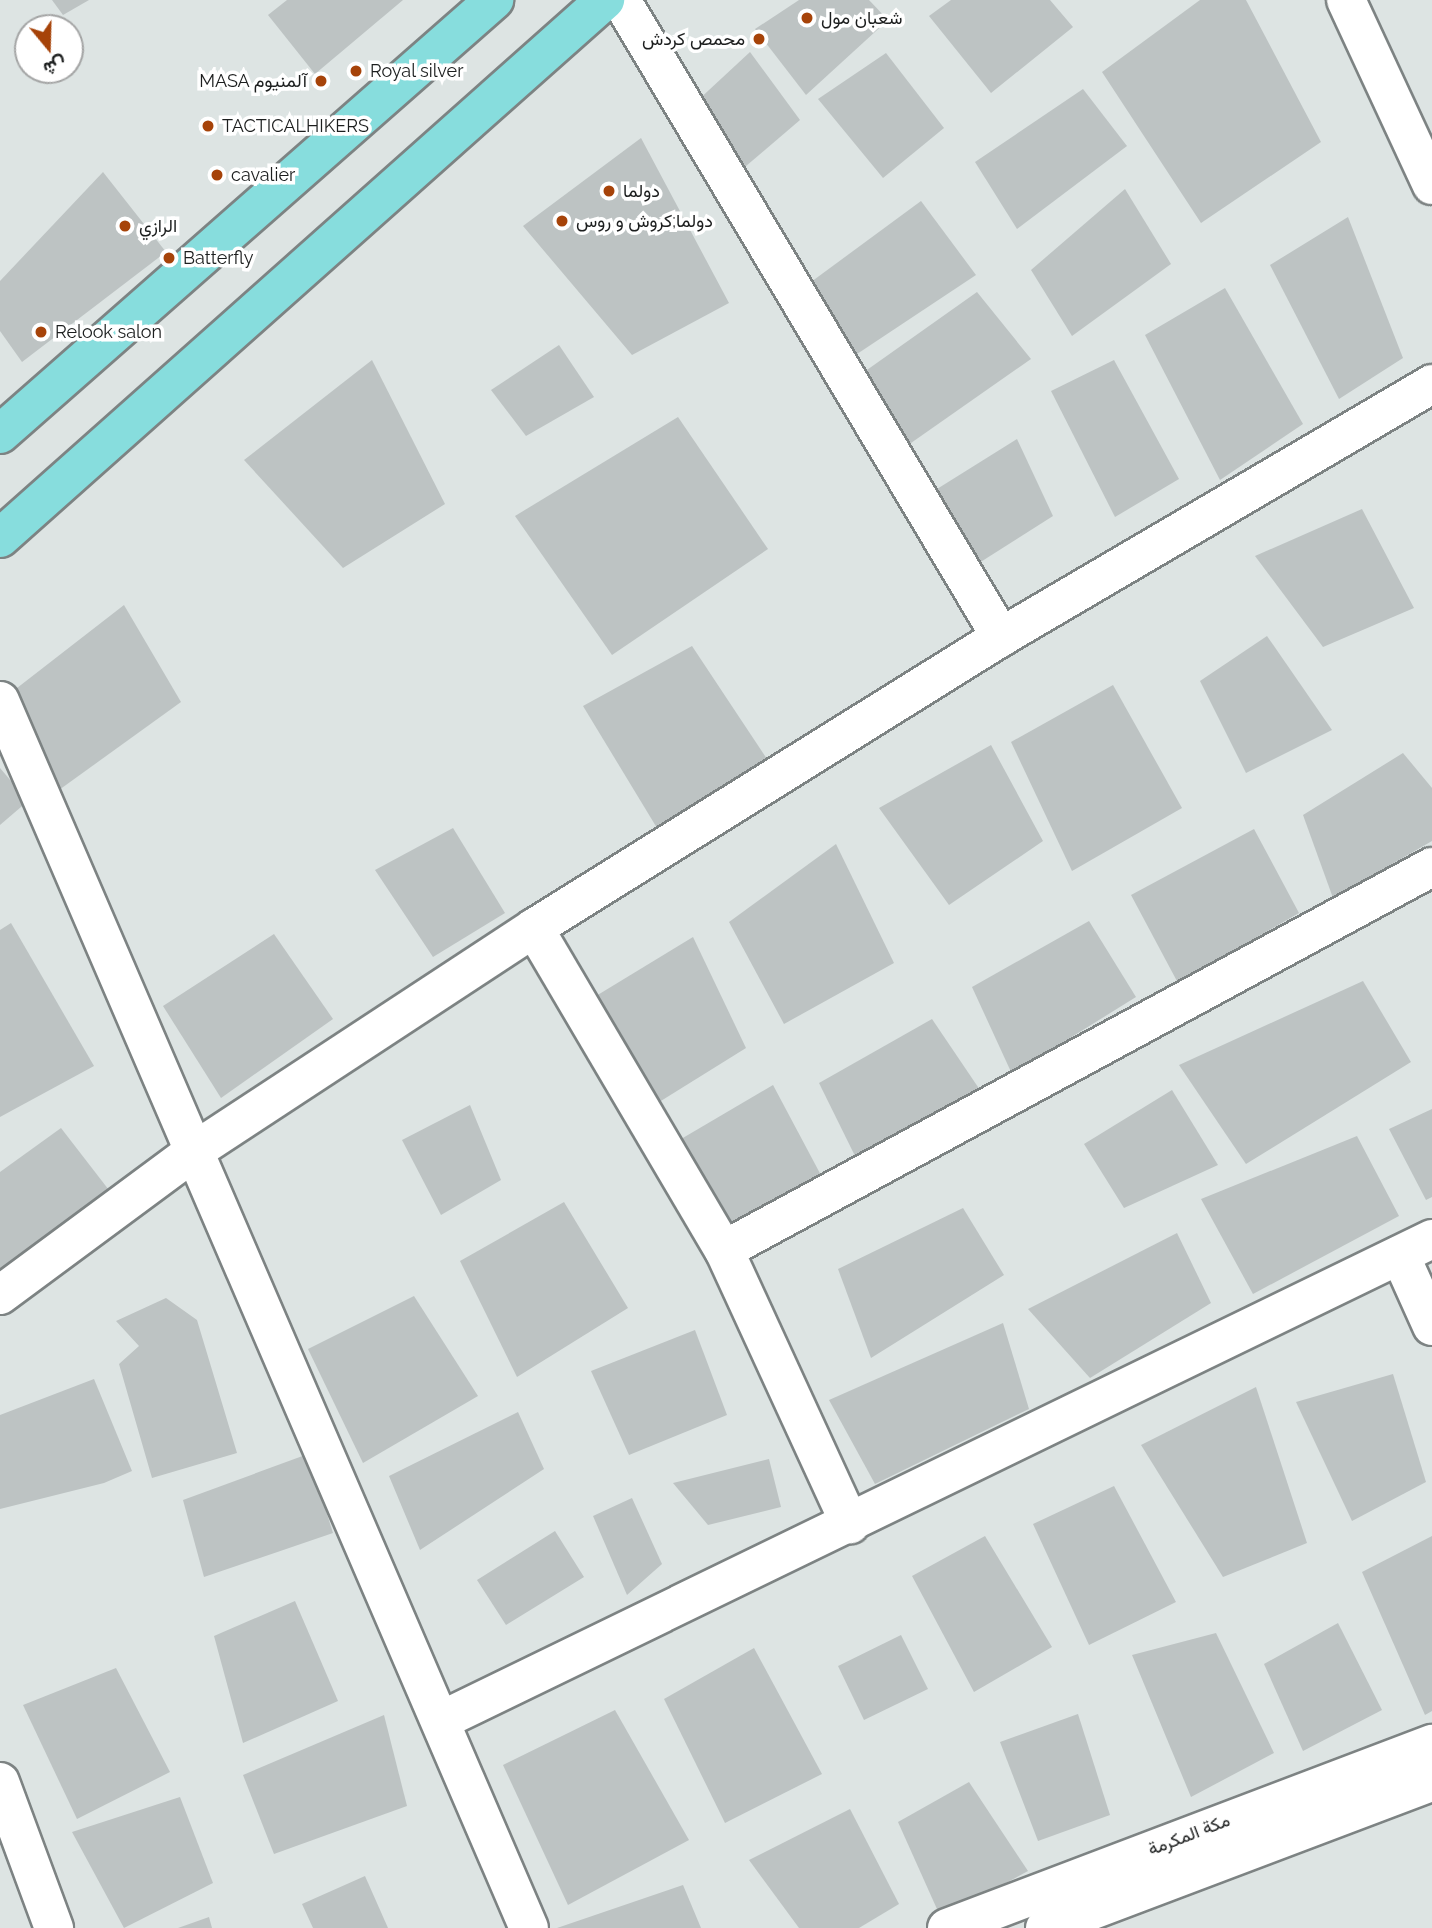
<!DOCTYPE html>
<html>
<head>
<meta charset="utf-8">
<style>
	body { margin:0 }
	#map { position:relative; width:1432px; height:1928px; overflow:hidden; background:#dde4e3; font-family:Raleway,Vazirmatn,sans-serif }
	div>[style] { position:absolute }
	.building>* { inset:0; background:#bdc3c3 }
	.roads { filter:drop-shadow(2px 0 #7d8383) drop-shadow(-2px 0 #7d8383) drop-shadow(0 2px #7d8383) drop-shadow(0 -2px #7d8383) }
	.minor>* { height:38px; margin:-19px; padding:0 19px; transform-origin:19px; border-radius:19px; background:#fff }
	.major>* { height:38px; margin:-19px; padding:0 19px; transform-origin:19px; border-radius:19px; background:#87dddd }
	.dots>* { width:19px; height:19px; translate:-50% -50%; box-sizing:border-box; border:4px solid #fff; border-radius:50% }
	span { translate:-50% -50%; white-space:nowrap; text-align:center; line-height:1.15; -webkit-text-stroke:7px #fff; paint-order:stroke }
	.poi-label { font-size:18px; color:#1c1e1e }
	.left { translate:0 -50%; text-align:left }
	.right { translate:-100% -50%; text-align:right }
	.street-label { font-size:18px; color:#1c1e1e }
	.north { position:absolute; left:14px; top:14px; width:70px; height:70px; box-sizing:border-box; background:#fff; border:2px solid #a4a5a5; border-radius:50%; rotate:161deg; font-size:19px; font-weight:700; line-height:28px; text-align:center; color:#1c1e1e }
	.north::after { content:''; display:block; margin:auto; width:24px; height:32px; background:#a64309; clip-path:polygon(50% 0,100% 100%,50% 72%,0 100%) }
</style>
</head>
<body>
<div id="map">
	<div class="building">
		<div style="clip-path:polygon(52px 0,89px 0,63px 15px)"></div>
		<div style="clip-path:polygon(287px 0,403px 0,315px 74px,268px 15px)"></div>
		<div style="clip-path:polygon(799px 0,869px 0,888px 20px,806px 95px,755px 29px)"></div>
		<div style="clip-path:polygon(951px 0,1050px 0,1073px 27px,991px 93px,929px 16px)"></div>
		<div style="clip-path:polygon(1200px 0,1246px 0,1321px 142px,1201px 223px,1102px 72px)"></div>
		<div style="clip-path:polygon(750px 52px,800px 120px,739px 172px,695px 103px)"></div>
		<div style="clip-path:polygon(886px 53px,944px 128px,883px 178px,818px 99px)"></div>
		<div style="clip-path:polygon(1083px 89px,1127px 146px,1017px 229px,975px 162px)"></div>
		<div style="clip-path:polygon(641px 138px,729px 303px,632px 355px,523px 226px)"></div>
		<div style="clip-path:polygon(103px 172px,166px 252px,22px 362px,0 331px,0 281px)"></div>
		<div style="clip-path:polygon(1125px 189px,1171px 264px,1072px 336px,1031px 270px)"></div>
		<div style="clip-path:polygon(921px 201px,976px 275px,854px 356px,811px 282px)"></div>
		<div style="clip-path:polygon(1348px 217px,1403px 358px,1339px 399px,1270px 265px)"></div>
		<div style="clip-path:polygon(1225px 288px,1303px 424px,1220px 480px,1145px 335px)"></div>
		<div style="clip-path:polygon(977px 292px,1031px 359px,901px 450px,857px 377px)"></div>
		<div style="clip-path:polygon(559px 345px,594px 397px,526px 436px,491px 390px)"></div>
		<div style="clip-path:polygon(372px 360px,445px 504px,343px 568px,244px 460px)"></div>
		<div style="clip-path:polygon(1114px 360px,1179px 479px,1115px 517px,1051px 391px)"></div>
		<div style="clip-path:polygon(678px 417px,768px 549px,612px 655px,515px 516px)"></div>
		<div style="clip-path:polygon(1017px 439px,1053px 516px,979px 563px,937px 489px)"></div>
		<div style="clip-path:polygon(1362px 509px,1414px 608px,1323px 647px,1255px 556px)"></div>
		<div style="clip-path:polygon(124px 605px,181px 702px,59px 790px,8px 695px)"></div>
		<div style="clip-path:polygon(1267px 636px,1332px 730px,1246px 773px,1200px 681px)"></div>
		<div style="clip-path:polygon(692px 646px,767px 759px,657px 828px,583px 706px)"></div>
		<div style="clip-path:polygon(1113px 685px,1182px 808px,1072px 871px,1011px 742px)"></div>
		<div style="clip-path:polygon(991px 745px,1043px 841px,949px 905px,879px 808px)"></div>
		<div style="clip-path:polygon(1403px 753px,1432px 788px,1432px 841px,1333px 898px,1303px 815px)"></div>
		<div style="clip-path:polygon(0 768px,28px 801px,0 825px)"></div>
		<div style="clip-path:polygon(453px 828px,505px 913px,433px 957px,375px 870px)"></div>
		<div style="clip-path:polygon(1254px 829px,1299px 913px,1178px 983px,1131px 895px)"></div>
		<div style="clip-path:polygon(836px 844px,894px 963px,784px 1024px,729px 922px)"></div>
		<div style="clip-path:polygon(1089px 921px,1136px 997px,1012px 1074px,972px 987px)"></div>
		<div style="clip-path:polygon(11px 923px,94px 1066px,0 1117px,0 930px)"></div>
		<div style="clip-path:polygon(274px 934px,333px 1019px,221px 1098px,163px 1006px)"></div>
		<div style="clip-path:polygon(693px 937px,746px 1048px,656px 1104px,596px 996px)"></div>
		<div style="clip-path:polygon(1363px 981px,1411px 1062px,1246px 1164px,1179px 1065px)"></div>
		<div style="clip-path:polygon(932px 1019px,980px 1090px,857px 1160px,819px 1083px)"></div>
		<div style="clip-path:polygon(773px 1085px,823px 1179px,727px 1229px,676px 1142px)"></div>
		<div style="clip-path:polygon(1172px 1090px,1218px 1165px,1124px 1208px,1084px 1144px)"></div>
		<div style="clip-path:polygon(470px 1105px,501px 1180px,441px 1215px,402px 1140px)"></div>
		<div style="clip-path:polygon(1432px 1109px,1432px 1197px,1426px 1200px,1389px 1129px)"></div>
		<div style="clip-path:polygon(61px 1128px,112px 1194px,0 1271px,0 1172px)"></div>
		<div style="clip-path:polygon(1357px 1136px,1399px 1216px,1253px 1294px,1201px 1199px)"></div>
		<div style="clip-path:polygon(564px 1202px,628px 1308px,517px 1377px,460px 1261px)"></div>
		<div style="clip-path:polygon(963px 1208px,1004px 1275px,871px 1358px,838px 1269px)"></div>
		<div style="clip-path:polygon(1177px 1233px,1211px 1303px,1090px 1378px,1028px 1309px)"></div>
		<div style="clip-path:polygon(414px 1296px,478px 1396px,363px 1463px,308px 1349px)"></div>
		<div style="clip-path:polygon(166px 1298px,197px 1320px,237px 1453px,152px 1478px,119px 1364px,139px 1346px,116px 1321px)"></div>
		<div style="clip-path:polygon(1003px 1323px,1029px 1409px,875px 1484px,829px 1400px)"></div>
		<div style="clip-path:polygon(695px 1330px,727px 1415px,629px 1455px,591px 1371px)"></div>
		<div style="clip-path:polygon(1393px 1374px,1426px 1482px,1352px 1521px,1296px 1402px)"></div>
		<div style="clip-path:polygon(94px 1379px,132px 1471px,104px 1483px,0 1509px,0 1415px)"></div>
		<div style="clip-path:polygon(1256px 1387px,1307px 1543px,1223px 1577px,1141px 1445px)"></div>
		<div style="clip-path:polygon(518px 1412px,544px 1469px,420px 1550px,389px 1476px)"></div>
		<div style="clip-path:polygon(308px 1454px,333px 1533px,204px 1577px,183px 1500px)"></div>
		<div style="clip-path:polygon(769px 1459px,781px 1507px,708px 1525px,673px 1483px)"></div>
		<div style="clip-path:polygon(1114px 1486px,1176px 1602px,1089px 1645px,1033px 1524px)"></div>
		<div style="clip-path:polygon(632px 1498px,662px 1564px,627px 1595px,593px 1516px)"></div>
		<div style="clip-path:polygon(555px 1531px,584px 1577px,506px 1625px,477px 1580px)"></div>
		<div style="clip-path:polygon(985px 1536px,1052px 1647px,974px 1692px,912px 1576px)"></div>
		<div style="clip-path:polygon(1432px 1536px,1432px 1711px,1425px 1715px,1362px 1572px)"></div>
		<div style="clip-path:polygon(295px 1601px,338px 1701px,243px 1743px,214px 1636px)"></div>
		<div style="clip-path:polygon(1338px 1623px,1382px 1710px,1303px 1751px,1264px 1664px)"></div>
		<div style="clip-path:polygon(1216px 1633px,1274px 1753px,1191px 1797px,1132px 1655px)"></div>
		<div style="clip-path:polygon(901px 1635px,928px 1689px,864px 1720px,838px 1666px)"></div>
		<div style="clip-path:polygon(754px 1648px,822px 1774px,725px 1823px,664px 1699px)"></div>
		<div style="clip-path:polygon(116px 1668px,170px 1772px,77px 1819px,23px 1705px)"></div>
		<div style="clip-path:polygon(615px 1710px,689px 1840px,568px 1905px,503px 1765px)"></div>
		<div style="clip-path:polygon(1078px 1714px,1110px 1815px,1038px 1841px,1000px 1742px)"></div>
		<div style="clip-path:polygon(384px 1715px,407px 1806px,274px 1854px,243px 1775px)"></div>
		<div style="clip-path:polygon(969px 1782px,1028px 1871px,941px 1918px,898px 1822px)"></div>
		<div style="clip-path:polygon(180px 1797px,213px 1883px,124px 1928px,72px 1832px)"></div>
		<div style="clip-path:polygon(850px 1809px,899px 1904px,859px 1928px,799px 1928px,749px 1860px)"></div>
		<div style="clip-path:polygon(365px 1876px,388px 1928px,313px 1928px,302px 1904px)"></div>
		<div style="clip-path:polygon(683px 1885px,701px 1928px,557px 1928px)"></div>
		<div style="clip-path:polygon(209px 1917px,212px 1928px,178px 1928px)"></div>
	</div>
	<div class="roads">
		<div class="minor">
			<div style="left:621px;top:0;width:742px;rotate:59.18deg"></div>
			<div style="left:1346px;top:0;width:204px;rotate:65.1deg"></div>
			<div style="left:0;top:701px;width:1336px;rotate:66.68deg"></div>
			<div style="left:534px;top:928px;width:374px;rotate:59.5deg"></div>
			<div style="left:724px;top:1250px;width:302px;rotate:65.3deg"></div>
			<div style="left:724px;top:1250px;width:805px;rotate:-28.41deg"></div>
			<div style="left:1400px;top:1255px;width:78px;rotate:65.7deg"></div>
			<div style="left:0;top:1295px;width:244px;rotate:-36.5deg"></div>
			<div style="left:196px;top:1150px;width:404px;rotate:-33.3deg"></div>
			<div style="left:534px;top:928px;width:550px;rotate:-31.93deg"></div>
			<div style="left:1001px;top:637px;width:500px;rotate:-30.4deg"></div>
			<div style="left:442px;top:1720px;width:1101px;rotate:-25.91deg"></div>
			<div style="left:0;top:1782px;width:156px;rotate:69.7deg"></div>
			<div style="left:947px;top:1928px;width:519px;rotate:-20.78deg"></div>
			<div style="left:1045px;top:1928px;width:414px;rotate:-20.7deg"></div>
		</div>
		<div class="major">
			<div style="left:0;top:434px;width:658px;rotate:-41.3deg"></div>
			<div style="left:0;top:538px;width:810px;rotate:-41.65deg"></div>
		</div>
	</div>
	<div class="dots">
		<div style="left:807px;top:18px;background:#a64309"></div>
		<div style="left:759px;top:39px;background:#a64309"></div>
		<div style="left:356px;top:71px;background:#a64309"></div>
		<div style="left:321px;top:81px;background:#a64309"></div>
		<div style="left:208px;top:126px;background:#a64309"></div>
		<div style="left:217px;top:175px;background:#a64309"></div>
		<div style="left:609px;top:191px;background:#a64309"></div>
		<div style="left:562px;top:221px;background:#a64309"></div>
		<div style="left:125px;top:226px;background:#a64309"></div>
		<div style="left:169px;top:258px;background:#a64309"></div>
		<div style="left:41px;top:332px;background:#a64309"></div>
	</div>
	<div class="poi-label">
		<span class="left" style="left:821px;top:18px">شعبان مول</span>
		<span class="right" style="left:745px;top:39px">محمص كردش</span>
		<span class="left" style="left:370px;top:71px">Royal silver</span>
		<span class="right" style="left:307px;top:81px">MASA آلمنيوم</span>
		<span class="left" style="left:222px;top:126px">TACTICALHIKERS</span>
		<span class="left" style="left:231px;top:175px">cavalier</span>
		<span class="left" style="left:623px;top:191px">دولما</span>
		<span class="left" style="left:576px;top:221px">دولما;كروش و روس</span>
		<span class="left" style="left:139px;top:226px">الرازي</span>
		<span class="left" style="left:183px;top:258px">Batterfly</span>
		<span class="left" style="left:55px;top:332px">Relook salon</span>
	</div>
	<div class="street-label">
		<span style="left:1189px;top:1835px;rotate:-21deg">مكة المكرمة</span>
	</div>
	<div class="north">ش</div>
</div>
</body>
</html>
